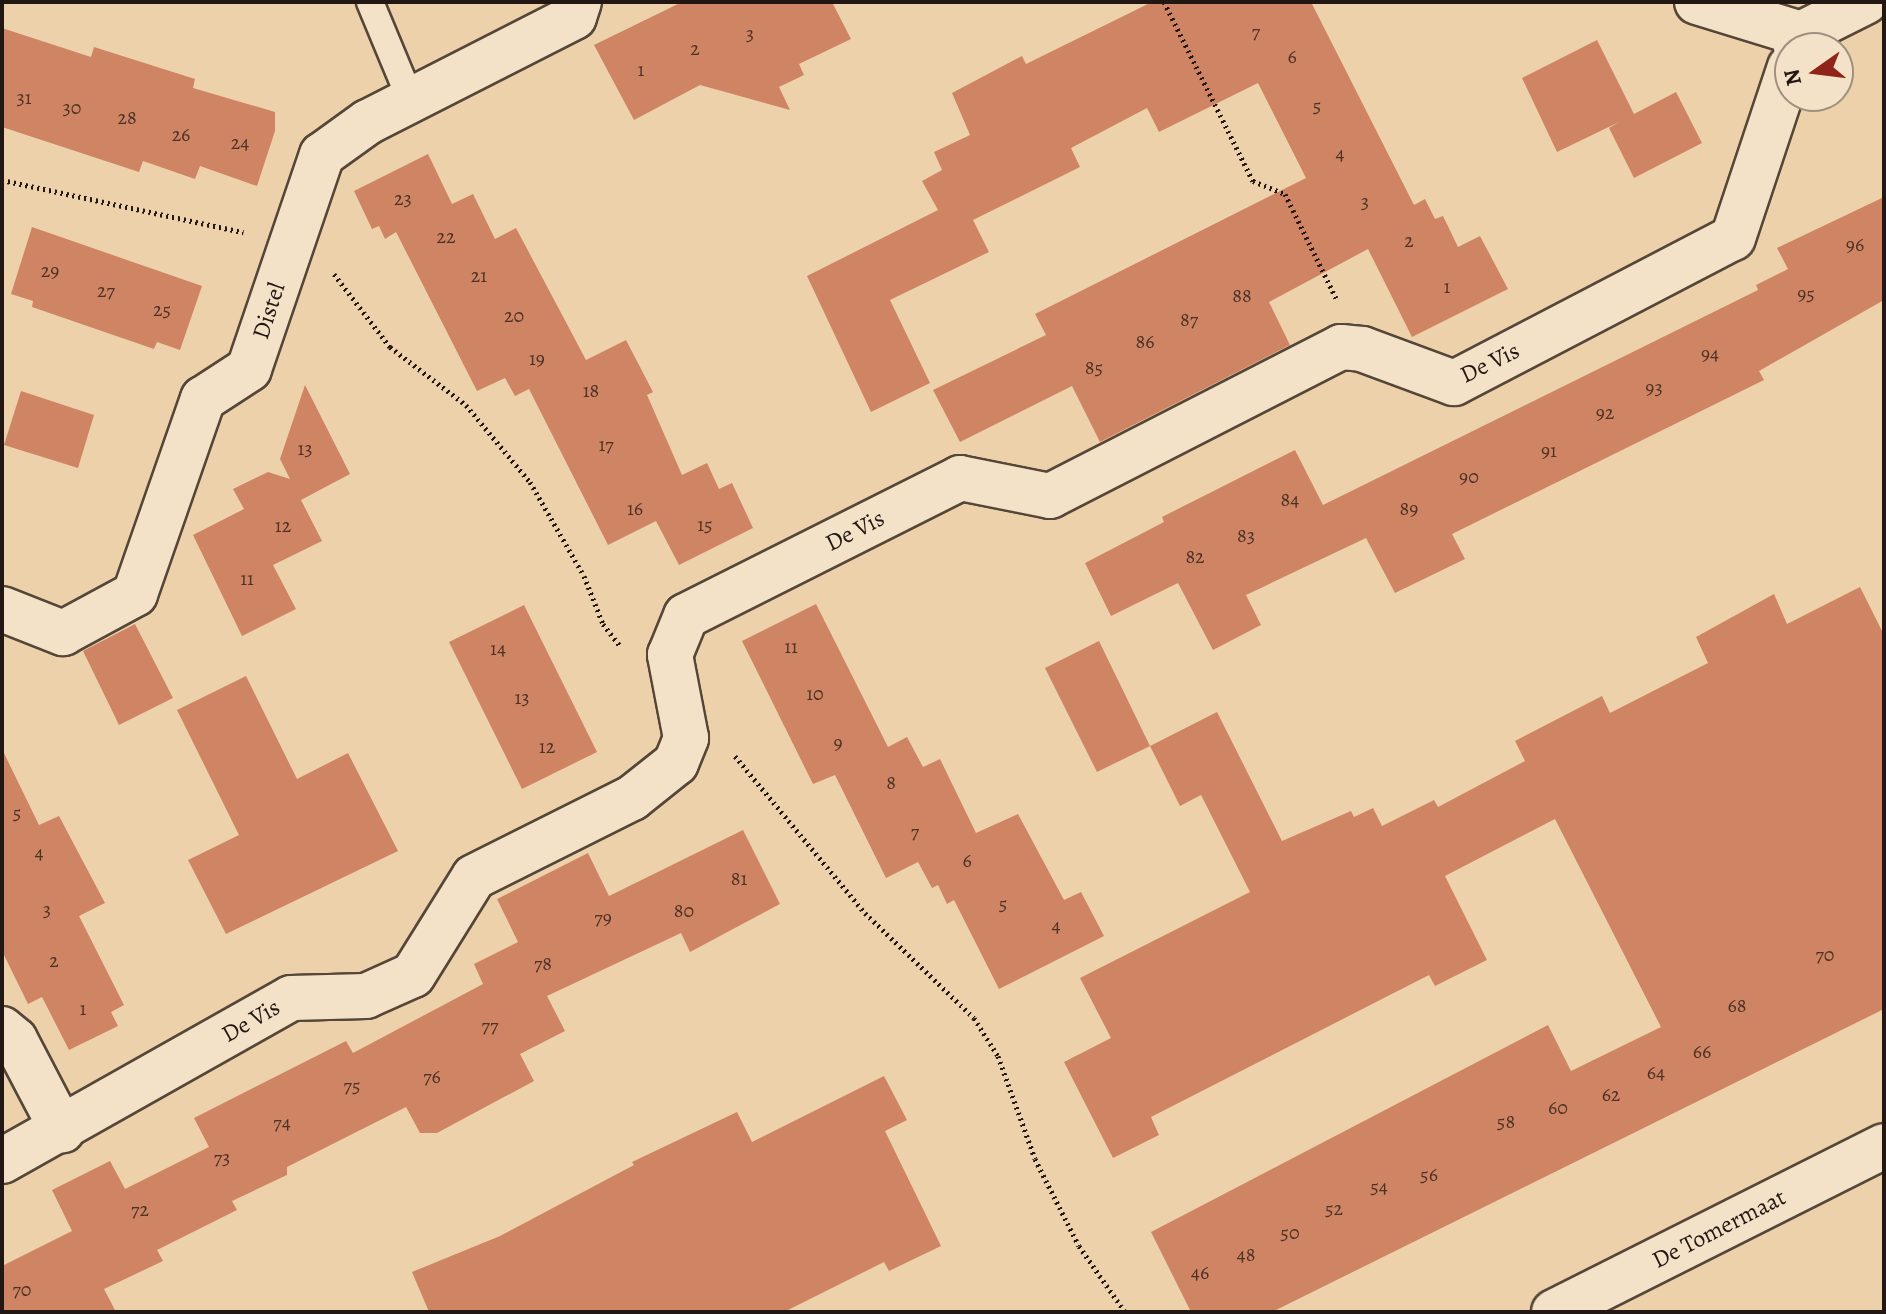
<!DOCTYPE html>
<html>
<head>
<meta charset="utf-8">
<style>
	body { margin:0 }
	#map { position:relative; width:1886px; height:1314px; overflow:hidden; background:#edd1ab; font-family:Alegreya,serif }
	div>[style] { position:absolute }
	.building>* { inset:0; background:#cf8564 }
	.path>* { height:5px; margin-top:-2.5px; transform-origin:0; background:repeating-linear-gradient(90deg,#221712 0 2px,transparent 0 6px) }
	.roads { filter:drop-shadow(2px 0 #554638) drop-shadow(-2px 0 #554638) drop-shadow(0 2px #554638) drop-shadow(0 -2px #554638) }
	.service>* { height:26px; margin:-13px; padding:0 13px; transform-origin:13px; border-radius:13px; background:#f3e1c8 }
	.minor>* { height:44px; margin:-22px; padding:0 22px; transform-origin:22px; border-radius:22px; background:#f3e1c8 }
	span { translate:-50% -50%; white-space:nowrap; text-align:center; line-height:1.15; -webkit-text-stroke:7px #f3e1c8; paint-order:stroke }
	.number-label { font-size:20px; color:#4d3226 }
	.number-label span { -webkit-text-stroke-width:0 }
	.street-label { font-size:24px; color:#221712 }
	.frame { position:absolute; inset:0; border:4px solid #221712; pointer-events:none }
	.north { position:absolute; left:1774px; top:32px; width:80px; height:80px; box-sizing:border-box; background:#f3e1c8; border:2px solid #9f907f; border-radius:50%; rotate:256deg; font-size:22px; font-weight:700; line-height:32px; text-align:center; color:#221712 }
	.north::after { content:''; display:block; margin:auto; width:28px; height:36px; background:#8f2418; clip-path:polygon(50% 0,100% 100%,50% 72%,0 100%) }
</style>
</head>
<body>
<div id="map">
	<div class="building">
		<div style="clip-path:polygon(682px 2px,832px 2px,851px 39px,799px 64px,804px 75px,779px 87px,790px 110px,700px 85px,634px 120px,594px 45px)"></div>
		<div style="clip-path:polygon(1152px 2px,1311px 2px,1414px 205px,1425px 199px,1435px 219px,1443px 216px,1458px 247px,1480px 236px,1508px 289px,1412px 337px,1368px 249px,1269px 302px,1290px 345px,1100px 442px,1072px 386px,960px 442px,933px 390px,1046px 335px,1035px 314px,1306px 178px,1258px 83px,1159px 132px,1147px 108px,1071px 148px,1080px 167px,973px 220px,989px 252px,890px 300px,930px 383px,871px 412px,807px 276px,938px 210px,922px 181px,942px 170px,934px 152px,970px 135px,952px 93px,1022px 56px,1026px 64px)"></div>
		<div style="clip-path:polygon(2px 28px,91px 57px,94px 47px,195px 79px,193px 88px,275px 112px,275px 131px,257px 186px,200px 166px,195px 179px,143px 161px,139px 172px,2px 127px)"></div>
		<div style="clip-path:polygon(1597px 40px,1634px 114px,1676px 92px,1702px 143px,1634px 178px,1609px 128px,1619px 122px,1557px 152px,1522px 78px)"></div>
		<div style="clip-path:polygon(428px 154px,452px 204px,473px 194px,495px 239px,516px 228px,586px 360px,626px 340px,653px 392px,647px 395px,682px 475px,707px 463px,719px 489px,732px 483px,753px 528px,679px 565px,656px 521px,608px 545px,529px 389px,515px 396px,505px 378px,477px 391px,396px 232px,385px 239px,379px 226px,372px 229px,354px 191px)"></div>
		<div style="clip-path:polygon(1884px 197px,1884px 300px,1759px 371px,1764px 380px,1452px 534px,1465px 559px,1395px 593px,1366px 538px,1246px 595px,1261px 625px,1213px 650px,1178px 583px,1111px 616px,1085px 563px,1164px 522px,1162px 517px,1295px 450px,1323px 505px,1758px 290px,1756px 285px,1788px 269px,1777px 248px)"></div>
		<div style="clip-path:polygon(32px 227px,202px 286px,180px 350px,157px 342px,154px 349px,32px 307px,33px 301px,11px 294px)"></div>
		<div style="clip-path:polygon(305px 385px,350px 474px,301px 500px,322px 541px,273px 565px,296px 609px,242px 636px,193px 535px,244px 509px,233px 489px,268px 472px,290px 479px,280px 459px)"></div>
		<div style="clip-path:polygon(21px 391px,94px 415px,78px 468px,4px 445px)"></div>
		<div style="clip-path:polygon(1860px 587px,1884px 635px,1884px 1009px,1272px 1312px,1191px 1312px,1151px 1232px,1548px 1025px,1571px 1071px,1661px 1027px,1555px 819px,1445px 876px,1487px 960px,1435px 986px,1429px 975px,1151px 1117px,1159px 1135px,1113px 1158px,1064px 1062px,1111px 1038px,1080px 978px,1250px 892px,1201px 795px,1180px 806px,1150px 746px,1097px 772px,1045px 668px,1099px 641px,1150px 746px,1217px 712px,1282px 841px,1351px 811px,1354px 817px,1373px 808px,1382px 826px,1434px 800px,1438px 807px,1525px 761px,1515px 741px,1602px 696px,1610px 713px,1708px 663px,1696px 637px,1774px 594px,1787px 624px)"></div>
		<div style="clip-path:polygon(816px 604px,888px 747px,907px 737px,923px 767px,940px 759px,976px 833px,1018px 814px,1064px 900px,1081px 892px,1104px 936px,999px 989px,954px 900px,947px 904px,938px 885px,932px 888px,918px 862px,886px 878px,835px 775px,813px 784px,742px 641px)"></div>
		<div style="clip-path:polygon(524px 605px,597px 752px,522px 789px,449px 642px)"></div>
		<div style="clip-path:polygon(135px 624px,173px 698px,119px 725px,83px 651px)"></div>
		<div style="clip-path:polygon(246px 676px,297px 779px,348px 753px,398px 851px,226px 934px,188px 860px,239px 835px,177px 710px)"></div>
		<div style="clip-path:polygon(2px 749px,39px 825px,59px 816px,105px 903px,79px 916px,124px 1005px,111px 1012px,118px 1026px,69px 1050px,42px 997px,28px 1004px,2px 951px)"></div>
		<div style="clip-path:polygon(743px 830px,780px 904px,690px 952px,681px 933px,547px 996px,565px 1031px,520px 1054px,534px 1081px,437px 1133px,420px 1133px,406px 1107px,287px 1167px,287px 1175px,232px 1201px,237px 1210px,157px 1250px,163px 1261px,104px 1289px,116px 1312px,2px 1312px,2px 1266px,72px 1231px,52px 1190px,110px 1161px,125px 1189px,209px 1147px,194px 1118px,346px 1041px,353px 1053px,483px 984px,474px 964px,518px 942px,497px 899px,588px 853px,609px 896px)"></div>
		<div style="clip-path:polygon(884px 1076px,907px 1120px,885px 1131px,941px 1246px,889px 1271px,884px 1262px,784px 1312px,429px 1312px,412px 1272px,500px 1236px,634px 1165px,632px 1162px,737px 1112px,752px 1142px)"></div>
	</div>
	<div class="path">
		<div style="left:1164px;top:2px;width:200px;rotate:63.6deg"></div>
		<div style="left:1253px;top:181px;width:35px;rotate:22deg"></div>
		<div style="left:1285px;top:194px;width:116px;rotate:63.9deg"></div>
		<div style="left:2px;top:180px;width:247px;rotate:12.2deg"></div>
		<div style="left:334px;top:274px;width:92px;rotate:52.5deg"></div>
		<div style="left:390px;top:347px;width:96px;rotate:37.3deg"></div>
		<div style="left:466px;top:405px;width:100px;rotate:50.3deg"></div>
		<div style="left:530px;top:482px;width:108px;rotate:60.1deg"></div>
		<div style="left:584px;top:576px;width:52px;rotate:68.4deg"></div>
		<div style="left:603px;top:624px;width:29px;rotate:52deg"></div>
		<div style="left:735px;top:756px;width:204px;rotate:50.4deg"></div>
		<div style="left:865px;top:913px;width:151px;rotate:43.9deg"></div>
		<div style="left:974px;top:1018px;width:45px;rotate:57.7deg"></div>
		<div style="left:998px;top:1056px;width:109px;rotate:70.2deg"></div>
		<div style="left:1035px;top:1159px;width:97px;rotate:63.2deg"></div>
		<div style="left:1079px;top:1246px;width:80px;rotate:55.1deg"></div>
	</div>
	<div class="roads">
		<div class="service">
			<div style="left:370px;top:2px;width:109px;rotate:67.4deg"></div>
		</div>
		<div class="minor">
			<div style="left:1697px;top:2px;width:109px;rotate:17.1deg"></div>
			<div style="left:1796px;top:48px;width:15px;rotate:-70deg"></div>
			<div style="left:1801px;top:34px;width:72px;rotate:-26.6deg"></div>
			<div style="left:2px;top:609px;width:66px;rotate:21.5deg"></div>
			<div style="left:63px;top:633px;width:82px;rotate:-28.4deg"></div>
			<div style="left:135px;top:594px;width:207px;rotate:-70.8deg"></div>
			<div style="left:203px;top:399px;width:55px;rotate:-33.1deg"></div>
			<div style="left:249px;top:369px;width:226px;rotate:-71.2deg"></div>
			<div style="left:322px;top:155px;width:57px;rotate:-35.7deg"></div>
			<div style="left:368px;top:122px;width:231px;rotate:-27deg"></div>
			<div style="left:574px;top:17px;width:16px;rotate:-72deg"></div>
			<div style="left:2px;top:1029px;width:17px;rotate:40deg"></div>
			<div style="left:15px;top:1040px;width:102px;rotate:62.4deg"></div>
			<div style="left:2px;top:1161px;width:332px;rotate:-29.4deg"></div>
			<div style="left:291px;top:998px;width:75px;rotate:-1.5deg"></div>
			<div style="left:366px;top:996px;width:51px;rotate:-24.1deg"></div>
			<div style="left:413px;top:975px;width:115px;rotate:-58.1deg"></div>
			<div style="left:474px;top:877px;width:177px;rotate:-26.6deg"></div>
			<div style="left:632px;top:798px;width:56px;rotate:-38.5deg"></div>
			<div style="left:676px;top:763px;width:27px;rotate:-68deg"></div>
			<div style="left:686px;top:738px;width:85px;rotate:-100.9deg"></div>
			<div style="left:670px;top:655px;width:42px;rotate:-67.7deg"></div>
			<div style="left:686px;top:616px;width:307px;rotate:-26.7deg"></div>
			<div style="left:960px;top:478px;width:92px;rotate:11.3deg"></div>
			<div style="left:1050px;top:496px;width:327px;rotate:-27.1deg"></div>
			<div style="left:1341px;top:347px;width:21px;rotate:5deg"></div>
			<div style="left:1362px;top:349px;width:98px;rotate:20.3deg"></div>
			<div style="left:1454px;top:383px;width:314px;rotate:-27.5deg"></div>
			<div style="left:1733px;top:238px;width:180px;rotate:-71.6deg"></div>
			<div style="left:1554px;top:1312px;width:369px;rotate:-26.7deg"></div>
		</div>
	</div>
	<div class="number-label">
		<span style="left:1256px;top:31px">7</span>
		<span style="left:750px;top:33px">3</span>
		<span style="left:695px;top:48px">2</span>
		<span style="left:1292px;top:56px">6</span>
		<span style="left:641px;top:69px">1</span>
		<span style="left:24px;top:97px">31</span>
		<span style="left:1317px;top:105px">5</span>
		<span style="left:72px;top:107px">30</span>
		<span style="left:127px;top:117px">28</span>
		<span style="left:181px;top:134px">26</span>
		<span style="left:240px;top:142px">24</span>
		<span style="left:1340px;top:153px">4</span>
		<span style="left:403px;top:198px">23</span>
		<span style="left:1365px;top:201px">3</span>
		<span style="left:446px;top:236px">22</span>
		<span style="left:1409px;top:240px">2</span>
		<span style="left:1855px;top:244px">96</span>
		<span style="left:50px;top:270px">29</span>
		<span style="left:479px;top:275px">21</span>
		<span style="left:1447px;top:286px">1</span>
		<span style="left:106px;top:290px">27</span>
		<span style="left:1806px;top:293px">95</span>
		<span style="left:1242px;top:295px">88</span>
		<span style="left:162px;top:309px">25</span>
		<span style="left:514px;top:315px">20</span>
		<span style="left:1189px;top:319px">87</span>
		<span style="left:1145px;top:341px">86</span>
		<span style="left:1710px;top:353px">94</span>
		<span style="left:537px;top:358px">19</span>
		<span style="left:1094px;top:367px">85</span>
		<span style="left:1654px;top:387px">93</span>
		<span style="left:591px;top:390px">18</span>
		<span style="left:1605px;top:412px">92</span>
		<span style="left:606px;top:444px">17</span>
		<span style="left:305px;top:448px">13</span>
		<span style="left:1549px;top:450px">91</span>
		<span style="left:1469px;top:476px">90</span>
		<span style="left:1290px;top:499px">84</span>
		<span style="left:635px;top:508px">16</span>
		<span style="left:1409px;top:508px">89</span>
		<span style="left:705px;top:524px">15</span>
		<span style="left:283px;top:525px">12</span>
		<span style="left:1246px;top:535px">83</span>
		<span style="left:1195px;top:556px">82</span>
		<span style="left:247px;top:578px">11</span>
		<span style="left:791px;top:646px">11</span>
		<span style="left:498px;top:648px">14</span>
		<span style="left:815px;top:693px">10</span>
		<span style="left:522px;top:697px">13</span>
		<span style="left:838px;top:742px">9</span>
		<span style="left:547px;top:746px">12</span>
		<span style="left:891px;top:782px">8</span>
		<span style="left:17px;top:812px">5</span>
		<span style="left:915px;top:831px">7</span>
		<span style="left:39px;top:852px">4</span>
		<span style="left:967px;top:860px">6</span>
		<span style="left:739px;top:878px">81</span>
		<span style="left:1003px;top:903px">5</span>
		<span style="left:47px;top:909px">3</span>
		<span style="left:684px;top:910px">80</span>
		<span style="left:603px;top:917px">79</span>
		<span style="left:1056px;top:925px">4</span>
		<span style="left:1825px;top:954px">70</span>
		<span style="left:54px;top:960px">2</span>
		<span style="left:543px;top:963px">78</span>
		<span style="left:1737px;top:1005px">68</span>
		<span style="left:83px;top:1008px">1</span>
		<span style="left:490px;top:1025px">77</span>
		<span style="left:1702px;top:1051px">66</span>
		<span style="left:1656px;top:1072px">64</span>
		<span style="left:432px;top:1076px">76</span>
		<span style="left:352px;top:1085px">75</span>
		<span style="left:1611px;top:1094px">62</span>
		<span style="left:1558px;top:1107px">60</span>
		<span style="left:1506px;top:1121px">58</span>
		<span style="left:282px;top:1122px">74</span>
		<span style="left:222px;top:1157px">73</span>
		<span style="left:1429px;top:1174px">56</span>
		<span style="left:1379px;top:1186px">54</span>
		<span style="left:1334px;top:1208px">52</span>
		<span style="left:140px;top:1209px">72</span>
		<span style="left:1290px;top:1232px">50</span>
		<span style="left:1246px;top:1254px">48</span>
		<span style="left:1200px;top:1272px">46</span>
		<span style="left:22px;top:1289px">70</span>
	</div>
	<div class="street-label">
		<span style="left:269px;top:311px;rotate:-72deg">Distel</span>
		<span style="left:1490px;top:363px;rotate:-26deg">De Vis</span>
		<span style="left:855px;top:531px;rotate:-27deg">De Vis</span>
		<span style="left:251px;top:1021px;rotate:-30deg">De Vis</span>
		<span style="left:1719px;top:1229px;rotate:-27deg">De Tomermaat</span>
	</div>
	<div class="frame"></div>
	<div class="north">N</div>
</div>
</body>
</html>
